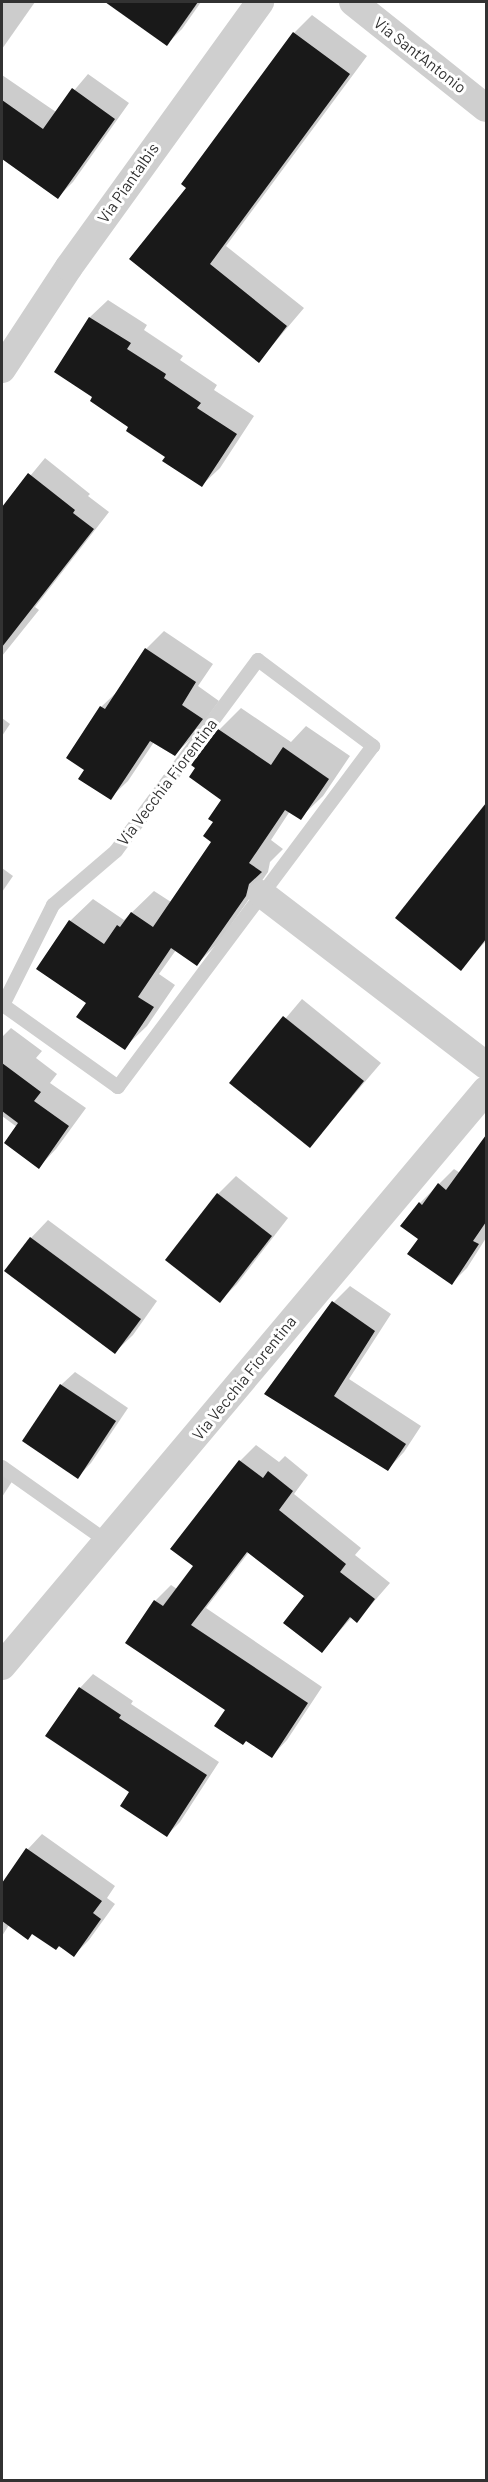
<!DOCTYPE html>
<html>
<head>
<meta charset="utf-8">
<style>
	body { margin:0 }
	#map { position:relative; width:488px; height:2482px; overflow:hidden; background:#fff; font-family:Barlow,sans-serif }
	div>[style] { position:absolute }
	.shadow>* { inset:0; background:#0003 }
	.building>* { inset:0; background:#191919 }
	.service>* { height:14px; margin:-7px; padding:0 7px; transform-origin:7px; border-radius:7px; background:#cfcfcf }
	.minor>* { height:28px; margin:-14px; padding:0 14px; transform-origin:14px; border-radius:14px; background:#cfcfcf }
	span { translate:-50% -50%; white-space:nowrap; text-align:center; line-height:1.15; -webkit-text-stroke:6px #fff; paint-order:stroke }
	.street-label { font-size:16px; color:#323232 }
	.frame { position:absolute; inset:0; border:3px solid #323232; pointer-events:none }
</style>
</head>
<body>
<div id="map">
	<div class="shadow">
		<div style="clip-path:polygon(2px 2px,35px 2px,2px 49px)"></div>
		<div style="clip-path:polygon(136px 2px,201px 2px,182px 29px,167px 44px,127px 15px)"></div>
		<div style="clip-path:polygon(312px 15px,367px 56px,226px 246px,304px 308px,259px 361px,131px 259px,188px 188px,183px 184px,294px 33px)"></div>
		<div style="clip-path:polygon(88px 74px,129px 103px,73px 182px,58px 197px,2px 157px,2px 75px,56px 112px)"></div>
		<div style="clip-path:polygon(108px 300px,147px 325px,144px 330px,183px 356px,180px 360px,217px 385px,214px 390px,254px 416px,220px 468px,202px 485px,94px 397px,56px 371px,90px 317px)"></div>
		<div style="clip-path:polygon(45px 458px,90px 494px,88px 496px,109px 512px,35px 607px,39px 610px,2px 656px,2px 521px,6px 516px,2px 510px)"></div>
		<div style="clip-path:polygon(164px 631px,213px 664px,198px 686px,219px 701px,193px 737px,175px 754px,154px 742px,128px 781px,110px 798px,86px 770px,101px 707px,120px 689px,146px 649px)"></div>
		<div style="clip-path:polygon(241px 708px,291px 742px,306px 726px,350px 756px,323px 796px,300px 818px,290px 811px,271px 840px,283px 849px,270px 862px,268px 872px,219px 942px,197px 964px,176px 950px,159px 974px,175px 985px,147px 1026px,124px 1048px,88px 1002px,70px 921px,93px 899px,124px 920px,154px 891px,171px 902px,213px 841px,215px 821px,223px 800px,219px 730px)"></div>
		<div style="clip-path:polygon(2px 718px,10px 724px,2px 736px)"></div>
		<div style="clip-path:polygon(486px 808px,486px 941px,460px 969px,477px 817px)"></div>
		<div style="clip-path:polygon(2px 868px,13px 876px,2px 892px)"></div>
		<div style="clip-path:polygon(302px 999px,381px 1063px,310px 1146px,231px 1083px)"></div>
		<div style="clip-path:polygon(11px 1028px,42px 1051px,36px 1058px,57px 1074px,50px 1083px,86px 1108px,56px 1149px,39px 1167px,17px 1127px,2px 1116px,2px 1037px)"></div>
		<div style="clip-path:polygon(486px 1138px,486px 1238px,467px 1268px,452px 1283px,420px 1239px,420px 1203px,454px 1169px,460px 1173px)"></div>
		<div style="clip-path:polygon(236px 1176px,288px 1218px,237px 1284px,220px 1301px,167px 1260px,218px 1194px)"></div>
		<div style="clip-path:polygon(48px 1220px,157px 1301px,133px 1335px,115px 1352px,31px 1238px)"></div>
		<div style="clip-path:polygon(350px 1286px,391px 1314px,349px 1379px,421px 1426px,404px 1452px,388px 1469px,266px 1393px,334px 1302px)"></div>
		<div style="clip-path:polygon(75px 1372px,128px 1408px,91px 1463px,78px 1477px,61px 1385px)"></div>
		<div style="clip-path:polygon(256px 1445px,279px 1462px,285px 1456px,308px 1475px,294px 1494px,361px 1548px,355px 1555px,390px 1583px,357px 1621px,352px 1617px,322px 1651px,306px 1596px,249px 1552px,206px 1608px,322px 1687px,287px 1740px,272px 1756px,227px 1709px,155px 1601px,171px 1585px,177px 1589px,195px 1566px,240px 1461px)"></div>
		<div style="clip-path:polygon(2px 1472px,13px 1480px,2px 1497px)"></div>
		<div style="clip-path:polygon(93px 1674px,133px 1701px,131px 1704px,219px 1762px,180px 1822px,167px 1835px,131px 1791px,80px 1688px)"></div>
		<div style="clip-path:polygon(42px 1834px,115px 1886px,107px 1898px,115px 1904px,89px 1940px,74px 1955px,33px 1932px,9px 1925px,2px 1936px,2px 1885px,28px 1849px)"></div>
	</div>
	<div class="building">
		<div style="clip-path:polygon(105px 2px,198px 2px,167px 46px)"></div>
		<div style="clip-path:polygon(293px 32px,350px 74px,210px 264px,287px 326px,259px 363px,129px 259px,186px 188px,181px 184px)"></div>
		<div style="clip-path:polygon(72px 88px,115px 119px,58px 199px,2px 159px,2px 100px,43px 129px)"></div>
		<div style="clip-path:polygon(89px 317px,131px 343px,127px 349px,166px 374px,164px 378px,201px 403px,197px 408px,237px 434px,202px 487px,162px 461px,165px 457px,126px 431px,128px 427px,90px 401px,92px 397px,54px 372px)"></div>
		<div style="clip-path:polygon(28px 473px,75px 510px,73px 513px,94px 529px,2px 647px,2px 507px)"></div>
		<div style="clip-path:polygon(145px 648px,196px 682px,182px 705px,203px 719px,175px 756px,150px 741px,111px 800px,78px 779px,84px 770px,66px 758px,100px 706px,105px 709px)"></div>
		<div style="clip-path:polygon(218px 729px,271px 765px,283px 747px,329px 779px,301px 820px,285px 810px,249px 863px,262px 872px,249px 884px,246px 896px,197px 966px,171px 948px,138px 997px,154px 1007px,125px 1050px,76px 1017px,86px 1003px,36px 969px,69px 920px,104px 944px,117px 925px,120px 927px,131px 912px,153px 927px,211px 842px,203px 836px,213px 822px,208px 819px,221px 800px,189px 777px,195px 768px,191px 765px)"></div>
		<div style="clip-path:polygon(486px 803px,486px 939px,461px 971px,395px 918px)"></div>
		<div style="clip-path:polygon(283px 1016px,364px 1081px,310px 1148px,229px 1083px)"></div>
		<div style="clip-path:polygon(2px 1063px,41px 1092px,34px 1101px,69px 1126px,39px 1169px,4px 1143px,18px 1123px,2px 1111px)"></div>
		<div style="clip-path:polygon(486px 1135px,486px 1222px,473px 1241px,479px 1244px,452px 1285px,407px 1254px,418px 1239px,400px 1226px,419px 1202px,422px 1205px,438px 1183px,446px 1190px)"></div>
		<div style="clip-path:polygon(217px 1193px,272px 1236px,220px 1303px,165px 1260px)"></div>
		<div style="clip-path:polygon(30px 1237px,141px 1319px,115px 1354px,4px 1271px)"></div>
		<div style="clip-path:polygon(332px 1301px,375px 1331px,334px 1396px,406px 1444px,388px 1471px,264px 1394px)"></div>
		<div style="clip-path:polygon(60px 1384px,116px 1421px,78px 1479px,22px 1441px)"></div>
		<div style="clip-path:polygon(239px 1460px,263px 1478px,268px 1471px,293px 1491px,279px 1510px,346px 1564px,340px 1572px,375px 1599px,357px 1623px,350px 1617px,322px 1653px,283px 1623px,304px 1596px,247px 1552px,191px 1625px,308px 1703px,272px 1758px,246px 1741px,243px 1745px,214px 1726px,225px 1710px,125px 1643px,154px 1600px,163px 1606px,193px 1566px,170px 1549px)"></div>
		<div style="clip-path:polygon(79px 1687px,121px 1715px,119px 1718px,207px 1775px,167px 1837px,120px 1806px,129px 1792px,45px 1736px)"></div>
		<div style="clip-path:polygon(26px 1848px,102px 1901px,93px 1913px,101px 1919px,74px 1957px,59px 1946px,56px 1950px,32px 1934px,28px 1940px,2px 1921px,2px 1883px)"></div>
	</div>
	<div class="service">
		<div style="left:258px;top:660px;width:144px;rotate:36.8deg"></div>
		<div style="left:373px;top:746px;width:426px;rotate:126.8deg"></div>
		<div style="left:118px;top:1087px;width:141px;rotate:-144.5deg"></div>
		<div style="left:3px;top:1005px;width:112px;rotate:-63.4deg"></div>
		<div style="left:53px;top:905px;width:83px;rotate:-40.6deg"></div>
		<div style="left:116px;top:851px;width:238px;rotate:-53.4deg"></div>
		<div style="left:2px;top:1467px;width:130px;rotate:35.3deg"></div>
	</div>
	<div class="minor">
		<div style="left:353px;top:2px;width:170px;rotate:38.6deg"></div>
		<div style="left:2px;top:369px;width:122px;rotate:-56.7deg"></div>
		<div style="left:69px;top:267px;width:327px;rotate:-54.2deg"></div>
		<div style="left:262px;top:894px;width:282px;rotate:37.4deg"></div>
		<div style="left:2px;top:1666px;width:752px;rotate:-49.96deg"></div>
	</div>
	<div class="street-label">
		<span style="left:420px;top:55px;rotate:38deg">Via Sant'Antonio</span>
		<span style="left:128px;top:183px;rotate:-55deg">Via Piantalbis</span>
		<span style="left:167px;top:782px;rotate:-53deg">Via Vecchia Fiorentina</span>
		<span style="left:244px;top:1378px;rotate:-51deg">Via Vecchia Fiorentina</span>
	</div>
	<div class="frame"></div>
</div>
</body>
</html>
